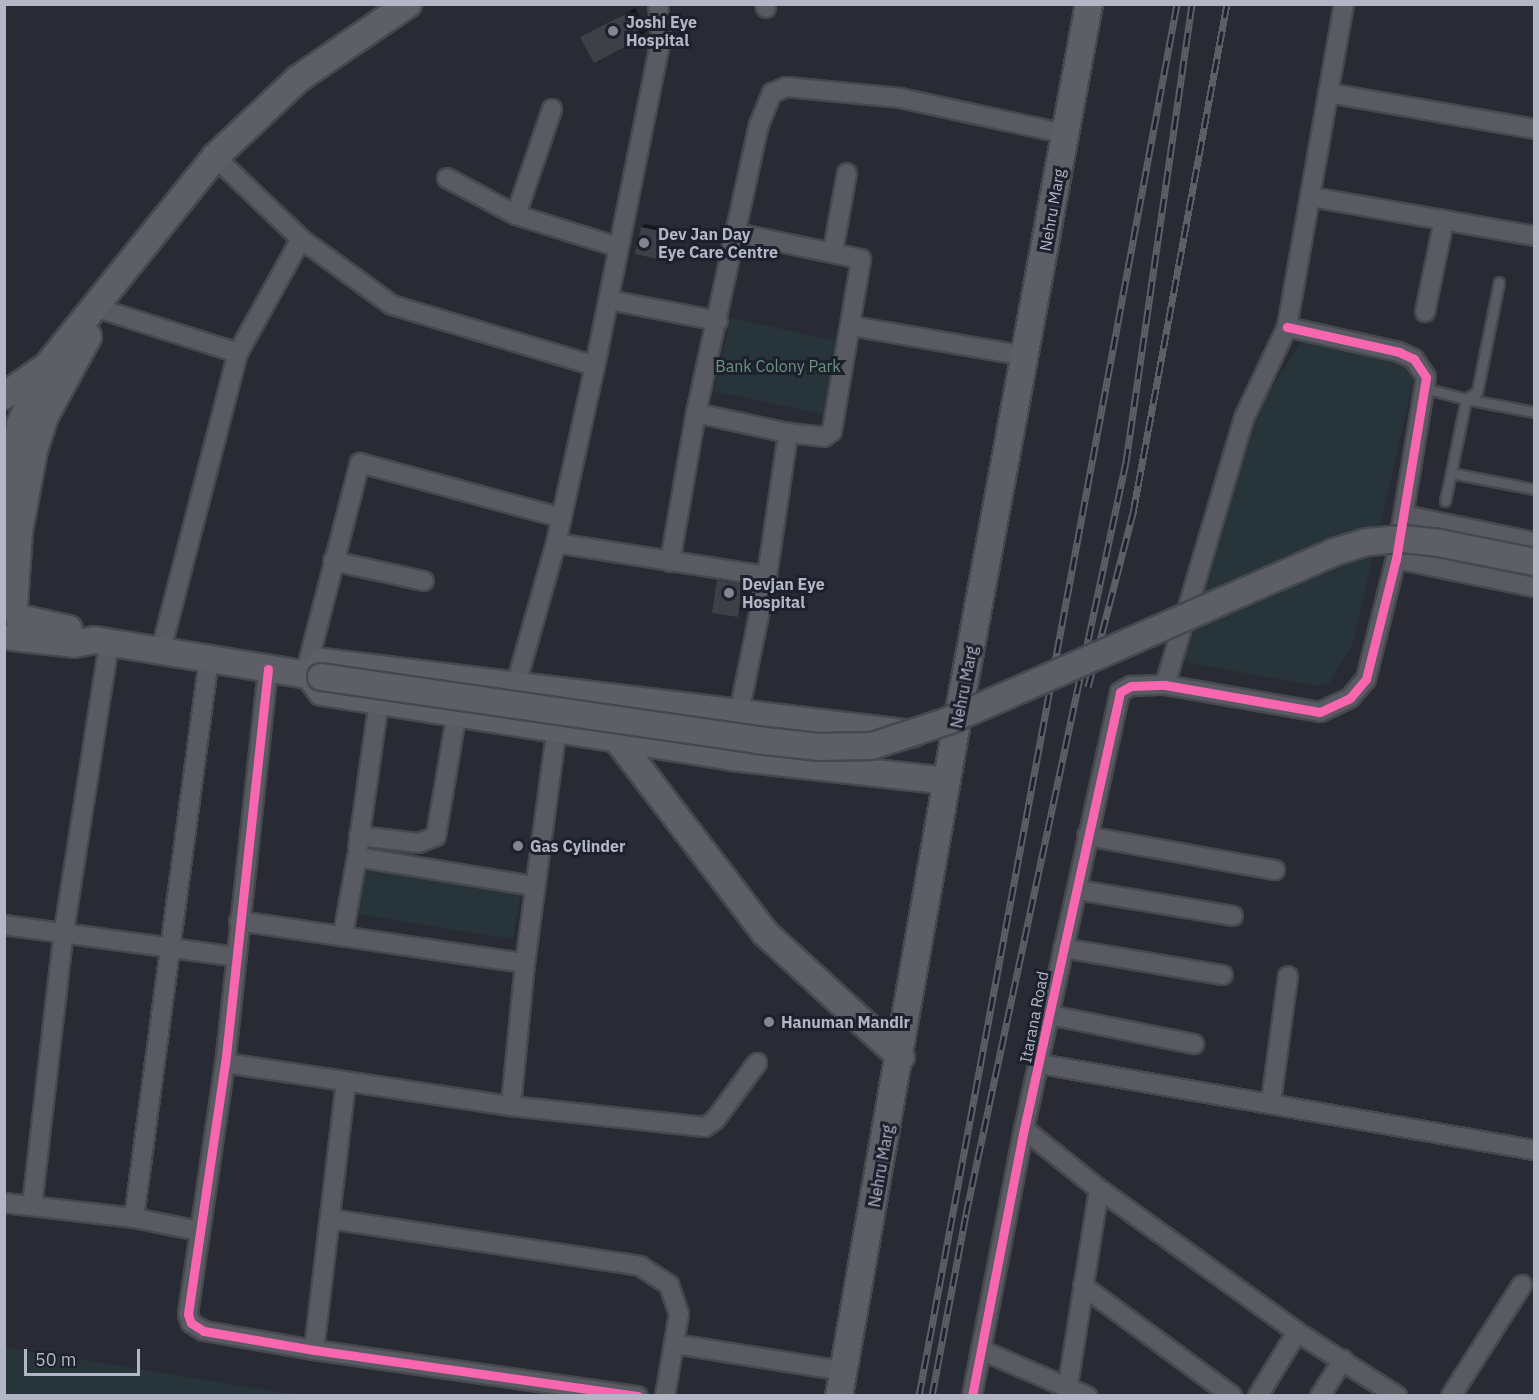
<!DOCTYPE html>
<html>
<head>
<meta charset="utf-8">
<style>
	body { margin:0 }
	#map { position:relative; width:1539px; height:1400px; overflow:hidden; background:#292b34; font-family:"IBM Plex Sans",sans-serif }
	div>[style] { position:absolute }
	.green>* { inset:0; background:#273439 }
	.shadow>* { inset:0; background:#0007 }
	.building>* { inset:0; background:#3e4048 }
	.roads { filter:drop-shadow(2px 0 #46484e) drop-shadow(-2px 0 #46484e) drop-shadow(0 2px #46484e) drop-shadow(0 -2px #46484e) }
	.lane>* { height:9px; margin:-4.5px; padding:0 4.5px; transform-origin:4.5px; border-radius:4.5px; background:#595a62 }
	.street>* { height:18px; margin:-9px; padding:0 9px; transform-origin:9px; border-radius:9px; background:#595a62 }
	.secondary>* { height:26px; margin:-13px; padding:0 13px; transform-origin:13px; border-radius:13px; background:#5d5e66 }
	.rail>* { height:7px; margin-top:-3.5px; transform-origin:0; background:repeating-linear-gradient(90deg,#1d202d 0 14px,#5d5e66 0 28px); box-sizing:border-box; border-block:2px solid #5d5e66 }
	.bridges { filter:drop-shadow(2px 0 #464851) drop-shadow(-2px 0 #464851) drop-shadow(0 2px #464851) drop-shadow(0 -2px #464851) }
	.secondary-bridge>* { height:26px; margin:-13px; padding:0 13px; transform-origin:13px; border-radius:13px; background:#5d5e66 }
	.cycleway>* { height:9px; margin:-4.5px; padding:0 4.5px; transform-origin:4.5px; border-radius:4.5px; background:#f766af }
	.dots>* { width:16px; height:16px; translate:-50% -50%; box-sizing:border-box; border:3px solid #1d202d; border-radius:50% }
	span { translate:-50% -50%; white-space:nowrap; text-align:center; line-height:1.15; -webkit-text-stroke:6px #1d202d; paint-order:stroke }
	.poi-label { font-size:16px; color:#b3b6c4; font-weight:700 }
	.left { translate:0 -50%; text-align:left }
	.street-label { font-size:16px; color:#b3b6c4 }
	.park-label { font-size:16px; color:#6d937e }
	.frame { position:absolute; inset:0; border:6px solid #b3b6c4; pointer-events:none }
	.scale { position:absolute; left:24px; top:1349px; width:116px; height:27px; box-sizing:border-box; border:3px solid #b3b6c4; border-top:0; padding-left:8px; font-size:18px; line-height:21px; white-space:nowrap; color:#b3b6c4; -webkit-text-stroke:4px #1d202d; paint-order:stroke }
</style>
</head>
<body>
<div id="map">
	<div class="green">
		<div style="clip-path:polygon(730px 318px,842px 342px,826px 415px,714px 391px)"></div>
		<div style="clip-path:polygon(1303px 340px,1393px 357px,1407px 363px,1414px 379px,1353px 643px,1329px 683px,1320px 686px,1182px 662px,1250px 421px)"></div>
		<div style="clip-path:polygon(359px 859px,522px 885px,513px 939px,350px 913px)"></div>
		<div style="clip-path:polygon(4px 1347px,69px 1358px,299px 1395px,5px 1395px)"></div>
	</div>
	<div class="shadow">
		<div style="clip-path:polygon(635px 8px,647px 31px,641px 37px,582px 37px)"></div>
		<div style="clip-path:polygon(645px 224px,672px 229px,663px 258px,642px 227px)"></div>
		<div style="clip-path:polygon(722px 577px,746px 581px,738px 615px,718px 580px)"></div>
	</div>
	<div class="building">
		<div style="clip-path:polygon(629px 12px,642px 38px,594px 63px,580px 37px)"></div>
		<div style="clip-path:polygon(641px 227px,669px 233px,663px 260px,635px 254px)"></div>
		<div style="clip-path:polygon(717px 580px,743px 584px,738px 617px,712px 613px)"></div>
	</div>
	<div class="roads">
		<div class="lane">
			<div style="left:1427px;top:389px;width:40px;rotate:14.4deg"></div>
			<div style="left:1466px;top:399px;width:13px;rotate:-32deg"></div>
			<div style="left:1477px;top:392px;width:112px;rotate:-78.7deg"></div>
			<div style="left:1534px;top:412px;width:69px;rotate:-169.2deg"></div>
			<div style="left:1466px;top:399px;width:76px;rotate:101.5deg"></div>
			<div style="left:1451px;top:473px;width:85px;rotate:10.9deg"></div>
			<div style="left:1445px;top:501px;width:29px;rotate:-78deg"></div>
		</div>
		<div class="street">
			<div style="left:765px;top:4px;width:4px;rotate:76deg"></div>
			<div style="left:1328px;top:93px;width:209px;rotate:9.9deg"></div>
			<div style="left:215px;top:157px;width:119px;rotate:43.6deg"></div>
			<div style="left:301px;top:239px;width:112px;rotate:36deg"></div>
			<div style="left:392px;top:305px;width:212px;rotate:16.7deg"></div>
			<div style="left:447px;top:178px;width:78px;rotate:28.2deg"></div>
			<div style="left:516px;top:215px;width:107px;rotate:17.4deg"></div>
			<div style="left:1311px;top:197px;width:226px;rotate:9.9deg"></div>
			<div style="left:516px;top:215px;width:112px;rotate:-71.2deg"></div>
			<div style="left:833px;top:251px;width:79px;rotate:-79.8deg"></div>
			<div style="left:609px;top:300px;width:111px;rotate:10.9deg"></div>
			<div style="left:94px;top:307px;width:151px;rotate:17.7deg"></div>
			<div style="left:1425px;top:312px;width:94px;rotate:-78.3deg"></div>
			<div style="left:851px;top:326px;width:178px;rotate:9.7deg"></div>
			<div style="left:696px;top:413px;width:94px;rotate:12.3deg"></div>
			<div style="left:788px;top:433px;width:36px;rotate:6deg"></div>
			<div style="left:824px;top:437px;width:10px;rotate:-37deg"></div>
			<div style="left:832px;top:431px;width:174px;rotate:-80.4deg"></div>
			<div style="left:861px;top:259px;width:127px;rotate:-168.2deg"></div>
			<div style="left:1404px;top:515px;width:133px;rotate:11.7deg"></div>
			<div style="left:556px;top:543px;width:214px;rotate:8.9deg"></div>
			<div style="left:1396px;top:559px;width:141px;rotate:11.5deg"></div>
			<div style="left:333px;top:561px;width:93px;rotate:12.4deg"></div>
			<div style="left:670px;top:562px;width:151px;rotate:-80.1deg"></div>
			<div style="left:696px;top:413px;width:295px;rotate:-77.7deg"></div>
			<div style="left:759px;top:125px;width:35px;rotate:-68deg"></div>
			<div style="left:772px;top:93px;width:15px;rotate:-23deg"></div>
			<div style="left:786px;top:87px;width:115px;rotate:5.5deg"></div>
			<div style="left:900px;top:98px;width:170px;rotate:12.2deg"></div>
			<div style="left:161px;top:650px;width:307px;rotate:-75.5deg"></div>
			<div style="left:238px;top:353px;width:130px;rotate:-61.1deg"></div>
			<div style="left:268px;top:669px;width:396px;rotate:96.2deg"></div>
			<div style="left:225px;top:1063px;width:254px;rotate:98.4deg"></div>
			<div style="left:188px;top:1314px;width:9px;rotate:72deg"></div>
			<div style="left:191px;top:1323px;width:15px;rotate:32deg"></div>
			<div style="left:204px;top:1331px;width:112px;rotate:9.8deg"></div>
			<div style="left:314px;top:1350px;width:327px;rotate:8.1deg"></div>
			<div style="left:305px;top:675px;width:219px;rotate:-75.5deg"></div>
			<div style="left:360px;top:463px;width:209px;rotate:15.2deg"></div>
			<div style="left:1165px;top:685px;width:278px;rotate:-73.5deg"></div>
			<div style="left:1244px;top:418px;width:101px;rotate:-64.7deg"></div>
			<div style="left:1287px;top:327px;width:328px;rotate:-80deg"></div>
			<div style="left:513px;top:695px;width:158px;rotate:-74.2deg"></div>
			<div style="left:556px;top:543px;width:181px;rotate:-77.6deg"></div>
			<div style="left:595px;top:366px;width:335px;rotate:-78.6deg"></div>
			<div style="left:661px;top:38px;width:34px;rotate:-95deg"></div>
			<div style="left:737px;top:723px;width:150px;rotate:-78.5deg"></div>
			<div style="left:767px;top:576px;width:145px;rotate:-81.6deg"></div>
			<div style="left:557px;top:727px;width:238px;rotate:97.7deg"></div>
			<div style="left:525px;top:963px;width:144px;rotate:95.6deg"></div>
			<div style="left:511px;top:1106px;width:195px;rotate:6.2deg"></div>
			<div style="left:705px;top:1127px;width:12px;rotate:-35deg"></div>
			<div style="left:715px;top:1120px;width:71px;rotate:-53.6deg"></div>
			<div style="left:359px;top:836px;width:60px;rotate:6.7deg"></div>
			<div style="left:419px;top:843px;width:18px;rotate:-22deg"></div>
			<div style="left:436px;top:836px;width:126px;rotate:-80.4deg"></div>
			<div style="left:1087px;top:836px;width:191px;rotate:10.3deg"></div>
			<div style="left:358px;top:848px;width:148px;rotate:-81.9deg"></div>
			<div style="left:1078px;top:890px;width:157px;rotate:9.5deg"></div>
			<div style="left:239px;top:921px;width:289px;rotate:8.4deg"></div>
			<div style="left:4px;top:925px;width:235px;rotate:7.8deg"></div>
			<div style="left:343px;top:935px;width:79px;rotate:-79.8deg"></div>
			<div style="left:357px;top:857px;width:180px;rotate:9.3deg"></div>
			<div style="left:1063px;top:948px;width:162px;rotate:9.6deg"></div>
			<div style="left:1050px;top:1015px;width:147px;rotate:11.4deg"></div>
			<div style="left:225px;top:1063px;width:289px;rotate:8.6deg"></div>
			<div style="left:1040px;top:1064px;width:501px;rotate:9.88deg"></div>
			<div style="left:1271px;top:1102px;width:127px;rotate:-82.3deg"></div>
			<div style="left:1024px;top:1129px;width:96px;rotate:38.7deg"></div>
			<div style="left:1099px;top:1189px;width:244px;rotate:35.8deg"></div>
			<div style="left:1297px;top:1332px;width:119px;rotate:32.6deg"></div>
			<div style="left:4px;top:1203px;width:131px;rotate:6.6deg"></div>
			<div style="left:134px;top:1218px;width:66px;rotate:11.3deg"></div>
			<div style="left:32px;top:1206px;width:277px;rotate:-83.4deg"></div>
			<div style="left:64px;top:931px;width:292px;rotate:-81.1deg"></div>
			<div style="left:134px;top:1218px;width:564px;rotate:-82.36deg"></div>
			<div style="left:330px;top:1219px;width:314px;rotate:8.6deg"></div>
			<div style="left:640px;top:1266px;width:35px;rotate:33deg"></div>
			<div style="left:669px;top:1285px;width:31px;rotate:71deg"></div>
			<div style="left:679px;top:1314px;width:83px;rotate:99.7deg"></div>
			<div style="left:1083px;top:1286px;width:185px;rotate:36.4deg"></div>
			<div style="left:675px;top:1344px;width:171px;rotate:9.1deg"></div>
			<div style="left:314px;top:1350px;width:270px;rotate:-83.2deg"></div>
			<div style="left:981px;top:1350px;width:116px;rotate:23.5deg"></div>
			<div style="left:1068px;top:1385px;width:198px;rotate:-81deg"></div>
			<div style="left:972px;top:1396px;width:272px;rotate:-79deg"></div>
			<div style="left:1024px;top:1129px;width:447px;rotate:-77.6deg"></div>
			<div style="left:1120px;top:692px;width:13px;rotate:-29deg"></div>
			<div style="left:1131px;top:686px;width:34px;rotate:-2deg"></div>
			<div style="left:1165px;top:685px;width:157px;rotate:9.9deg"></div>
			<div style="left:1320px;top:712px;width:33px;rotate:-25deg"></div>
			<div style="left:1350px;top:698px;width:25px;rotate:-50deg"></div>
			<div style="left:1366px;top:679px;width:124px;rotate:-76deg"></div>
			<div style="left:1396px;top:559px;width:184px;rotate:-80.6deg"></div>
			<div style="left:1426px;top:377px;width:22px;rotate:-124deg"></div>
			<div style="left:1414px;top:359px;width:17px;rotate:-155deg"></div>
			<div style="left:1399px;top:352px;width:115px;rotate:-167.4deg"></div>
			<div style="left:1258px;top:1396px;width:75px;rotate:-58.6deg"></div>
			<div style="left:1320px;top:1396px;width:43px;rotate:-57.4deg"></div>
			<div style="left:1451px;top:1396px;width:132px;rotate:-57.4deg"></div>
		</div>
		<div class="secondary">
			<div style="left:4px;top:396px;width:45px;rotate:-35.1deg"></div>
			<div style="left:4px;top:529px;width:106px;rotate:-81.3deg"></div>
			<div style="left:20px;top:424px;width:65px;rotate:-64.6deg"></div>
			<div style="left:48px;top:365px;width:267px;rotate:-51.2deg"></div>
			<div style="left:215px;top:157px;width:114px;rotate:-43.2deg"></div>
			<div style="left:298px;top:79px;width:133px;rotate:-34.3deg"></div>
			<div style="left:14px;top:606px;width:75px;rotate:-86.2deg"></div>
			<div style="left:19px;top:531px;width:82px;rotate:-79.5deg"></div>
			<div style="left:34px;top:450px;width:38px;rotate:-72deg"></div>
			<div style="left:46px;top:414px;width:88px;rotate:-61.4deg"></div>
			<div style="left:19px;top:618px;width:51px;rotate:12.4deg"></div>
			<div style="left:12px;top:637px;width:62px;rotate:6.4deg"></div>
			<div style="left:74px;top:644px;width:20px;rotate:-11deg"></div>
			<div style="left:94px;top:640px;width:230px;rotate:9.3deg"></div>
			<div style="left:309px;top:675px;width:18px;rotate:-45deg"></div>
			<div style="left:322px;top:662px;width:594px;rotate:6.96deg"></div>
			<div style="left:309px;top:675px;width:21px;rotate:53deg"></div>
			<div style="left:322px;top:692px;width:414px;rotate:9deg"></div>
			<div style="left:731px;top:757px;width:217px;rotate:6.3deg"></div>
			<div style="left:616px;top:738px;width:245px;rotate:52.6deg"></div>
			<div style="left:765px;top:933px;width:184px;rotate:42.4deg"></div>
			<div style="left:839px;top:1396px;width:667px;rotate:-80.07deg"></div>
			<div style="left:954px;top:739px;width:747px;rotate:-79.59deg"></div>
		</div>
	</div>
	<div class="rail">
		<div style="left:1088px;top:687px;width:180px;rotate:-75.5deg"></div>
		<div style="left:1133px;top:513px;width:518px;rotate:-79.54deg"></div>
		<div style="left:919px;top:1396px;width:1416px;rotate:-79.5deg"></div>
		<div style="left:932px;top:1396px;width:185px;rotate:-79.4deg"></div>
		<div style="left:966px;top:1214px;width:769px;rotate:-77.99deg"></div>
		<div style="left:1126px;top:462px;width:463px;rotate:-81.8deg"></div>
	</div>
	<div class="bridges">
		<div class="secondary-bridge">
			<div style="left:321px;top:677px;width:440px;rotate:8.2deg"></div>
			<div style="left:756px;top:740px;width:62px;rotate:6.4deg"></div>
			<div style="left:818px;top:747px;width:54px;rotate:-1.1deg"></div>
			<div style="left:872px;top:746px;width:80px;rotate:-18.2deg"></div>
			<div style="left:948px;top:721px;width:421px;rotate:-23.6deg"></div>
			<div style="left:1334px;top:552px;width:34px;rotate:-17deg"></div>
			<div style="left:1367px;top:542px;width:36px;rotate:-5deg"></div>
			<div style="left:1403px;top:539px;width:36px;rotate:6deg"></div>
			<div style="left:1439px;top:543px;width:97px;rotate:11.3deg"></div>
		</div>
	</div>
	<div class="cycleway">
		<div style="left:268px;top:669px;width:396px;rotate:96.2deg"></div>
		<div style="left:225px;top:1063px;width:254px;rotate:98.4deg"></div>
		<div style="left:188px;top:1314px;width:9px;rotate:72deg"></div>
		<div style="left:191px;top:1323px;width:15px;rotate:32deg"></div>
		<div style="left:204px;top:1331px;width:112px;rotate:9.8deg"></div>
		<div style="left:314px;top:1350px;width:327px;rotate:8.1deg"></div>
		<div style="left:972px;top:1396px;width:272px;rotate:-79deg"></div>
		<div style="left:1024px;top:1129px;width:447px;rotate:-77.6deg"></div>
		<div style="left:1120px;top:692px;width:13px;rotate:-29deg"></div>
		<div style="left:1131px;top:686px;width:34px;rotate:-2deg"></div>
		<div style="left:1165px;top:685px;width:157px;rotate:9.9deg"></div>
		<div style="left:1320px;top:712px;width:33px;rotate:-25deg"></div>
		<div style="left:1350px;top:698px;width:25px;rotate:-50deg"></div>
		<div style="left:1366px;top:679px;width:124px;rotate:-76deg"></div>
		<div style="left:1396px;top:559px;width:184px;rotate:-80.6deg"></div>
		<div style="left:1426px;top:377px;width:22px;rotate:-124deg"></div>
		<div style="left:1414px;top:359px;width:17px;rotate:-155deg"></div>
		<div style="left:1399px;top:352px;width:115px;rotate:-167.4deg"></div>
	</div>
	<div class="dots">
		<div style="left:613px;top:31px;background:#838592"></div>
		<div style="left:644px;top:243px;background:#838592"></div>
		<div style="left:729px;top:593px;background:#838592"></div>
		<div style="left:518px;top:846px;background:#838592"></div>
		<div style="left:769px;top:1022px;background:#838592"></div>
	</div>
	<div class="poi-label">
		<span class="left" style="left:626px;top:31px">Joshi Eye<br>Hospital</span>
		<span class="left" style="left:658px;top:243px">Dev Jan Day<br>Eye Care Centre</span>
		<span class="left" style="left:742px;top:593px">Devjan Eye<br>Hospital</span>
		<span class="left" style="left:530px;top:846px">Gas Cylinder</span>
		<span class="left" style="left:781px;top:1022px">Hanuman Mandir</span>
	</div>
	<div class="street-label">
		<span style="left:1052px;top:210px;rotate:-80deg">Nehru Marg</span>
		<span style="left:964px;top:687px;rotate:-79deg">Nehru Marg</span>
		<span style="left:1034px;top:1017px;rotate:-79deg">Itarana Road</span>
		<span style="left:881px;top:1166px;rotate:-80deg">Nehru Marg</span>
	</div>
	<div class="park-label">
		<span style="left:778px;top:366px">Bank Colony Park</span>
	</div>
	<div class="frame"></div>
	<div class="scale">50 m</div>
</div>
</body>
</html>
